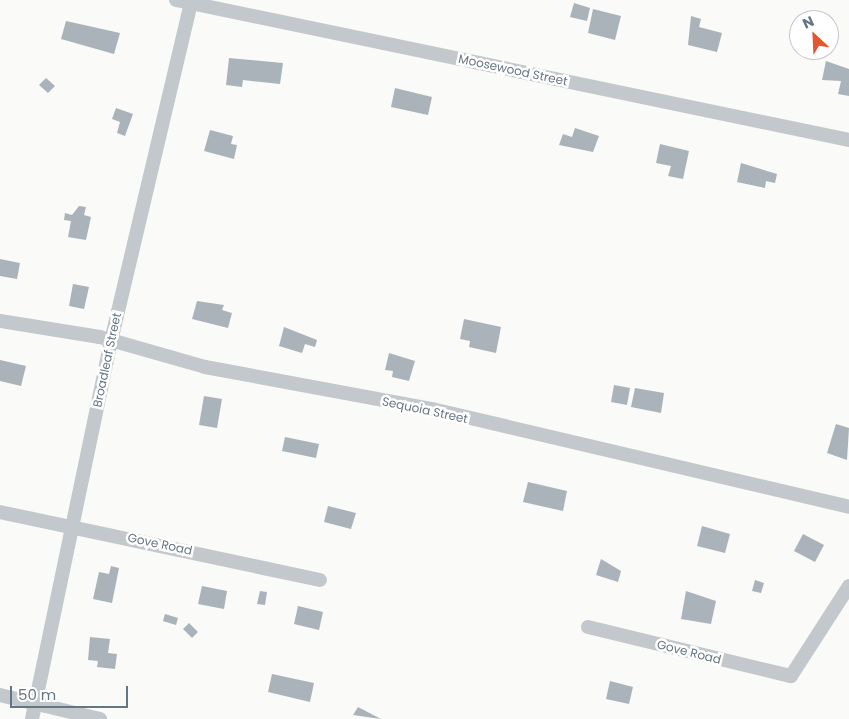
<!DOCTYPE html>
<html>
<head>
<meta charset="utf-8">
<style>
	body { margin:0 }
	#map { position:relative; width:849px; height:719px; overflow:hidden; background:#fafaf8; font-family:Poppins,sans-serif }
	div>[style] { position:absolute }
	.building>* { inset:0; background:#aab3b9 }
	.minor>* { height:14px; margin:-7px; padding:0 7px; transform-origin:7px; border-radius:7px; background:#c3c8cc }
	span { translate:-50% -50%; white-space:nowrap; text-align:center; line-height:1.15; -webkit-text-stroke:5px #fff; paint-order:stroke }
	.street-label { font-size:12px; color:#657683 }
	.north { position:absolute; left:789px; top:10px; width:50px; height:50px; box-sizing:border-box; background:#fff; border:1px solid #c1c8cd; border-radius:50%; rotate:335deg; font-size:14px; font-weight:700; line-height:20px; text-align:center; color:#657683 }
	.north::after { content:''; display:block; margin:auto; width:18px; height:22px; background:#e4572e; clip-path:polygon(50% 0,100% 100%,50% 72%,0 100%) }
	.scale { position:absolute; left:10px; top:686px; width:118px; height:22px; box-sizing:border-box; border:2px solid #657683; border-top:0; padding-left:6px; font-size:15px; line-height:18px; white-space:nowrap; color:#657683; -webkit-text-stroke:4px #fff; paint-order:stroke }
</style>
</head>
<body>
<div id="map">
	<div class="building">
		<div style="clip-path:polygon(574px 3px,590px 8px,587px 21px,570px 17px)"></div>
		<div style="clip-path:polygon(593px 9px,621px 16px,615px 40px,588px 33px)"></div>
		<div style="clip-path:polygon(691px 16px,701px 19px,699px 27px,722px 33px,717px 52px,688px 45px)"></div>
		<div style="clip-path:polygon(66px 21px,120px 33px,114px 54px,61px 39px)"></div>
		<div style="clip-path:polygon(229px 58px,283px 63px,280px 84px,243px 80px,242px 87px,226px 85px)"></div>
		<div style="clip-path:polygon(826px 61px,849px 69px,849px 96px,838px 94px,841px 81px,822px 80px)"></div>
		<div style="clip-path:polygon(46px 78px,55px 86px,48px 93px,39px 85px)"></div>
		<div style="clip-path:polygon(395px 88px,432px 97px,428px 115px,391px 107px)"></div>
		<div style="clip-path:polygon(116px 108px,133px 114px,125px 136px,117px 133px,120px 122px,112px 119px)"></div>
		<div style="clip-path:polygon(575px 128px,599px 136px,593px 152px,559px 145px,563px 134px,572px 137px)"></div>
		<div style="clip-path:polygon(210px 130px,233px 136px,231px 144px,237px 145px,234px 159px,204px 151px)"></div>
		<div style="clip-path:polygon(660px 144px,689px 151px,683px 179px,668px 176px,671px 166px,656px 163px)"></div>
		<div style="clip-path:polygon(741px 163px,777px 174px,775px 183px,766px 181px,765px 188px,737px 182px)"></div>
		<div style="clip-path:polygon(79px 206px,86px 207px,84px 215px,91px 217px,86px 240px,68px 237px,71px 221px,64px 220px,65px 213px,72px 215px)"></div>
		<div style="clip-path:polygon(0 259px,20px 263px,17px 279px,0 276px)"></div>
		<div style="clip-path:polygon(73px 284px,89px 287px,84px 309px,69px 306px)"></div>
		<div style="clip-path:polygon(197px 301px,224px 305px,222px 310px,232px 313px,228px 328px,192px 319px)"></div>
		<div style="clip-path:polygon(464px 319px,501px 327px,496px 353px,469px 347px,470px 341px,460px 339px)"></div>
		<div style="clip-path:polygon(284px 327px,317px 340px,315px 347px,305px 344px,302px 353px,279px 346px)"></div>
		<div style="clip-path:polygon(389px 353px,415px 361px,409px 381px,392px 377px,393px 371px,385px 370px)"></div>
		<div style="clip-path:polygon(0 360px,26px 366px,21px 386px,0 381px)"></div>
		<div style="clip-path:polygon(614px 385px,630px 388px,627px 405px,611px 402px)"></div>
		<div style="clip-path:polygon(635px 388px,664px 393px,661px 413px,631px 407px)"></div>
		<div style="clip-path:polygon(204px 396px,222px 399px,217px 428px,199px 425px)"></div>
		<div style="clip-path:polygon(836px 424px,849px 428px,847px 460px,827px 453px)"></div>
		<div style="clip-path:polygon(285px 437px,319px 444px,316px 458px,282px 451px)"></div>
		<div style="clip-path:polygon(528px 482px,567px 491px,563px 511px,523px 502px)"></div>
		<div style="clip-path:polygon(328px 506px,356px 513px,351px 529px,324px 522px)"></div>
		<div style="clip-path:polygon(702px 526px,730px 534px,725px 553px,697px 546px)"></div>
		<div style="clip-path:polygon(803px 534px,824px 545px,815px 562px,794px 551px)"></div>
		<div style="clip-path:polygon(601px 559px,621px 571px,618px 582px,596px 575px)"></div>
		<div style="clip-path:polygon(111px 566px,119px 568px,112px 603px,93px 599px,99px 572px,109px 574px)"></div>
		<div style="clip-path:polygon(755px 580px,764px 583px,761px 593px,752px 591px)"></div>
		<div style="clip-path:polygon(202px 586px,227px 591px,224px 609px,198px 604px)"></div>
		<div style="clip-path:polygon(260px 591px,267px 592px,265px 605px,257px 604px)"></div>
		<div style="clip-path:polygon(686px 591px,716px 601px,711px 624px,681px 619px)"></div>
		<div style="clip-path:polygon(298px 606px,323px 612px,319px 630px,294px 624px)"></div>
		<div style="clip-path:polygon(165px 614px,178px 618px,176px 625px,163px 621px)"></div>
		<div style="clip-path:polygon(189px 623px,198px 632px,192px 638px,183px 629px)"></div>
		<div style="clip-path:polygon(90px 637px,110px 639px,108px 653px,117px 654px,115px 669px,97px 667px,98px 661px,88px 660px)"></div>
		<div style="clip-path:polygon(272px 674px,314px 683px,310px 702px,268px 692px)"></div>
		<div style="clip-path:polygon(610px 681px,633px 687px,629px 704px,606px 699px)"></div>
		<div style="clip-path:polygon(358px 707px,381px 719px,353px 715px)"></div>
	</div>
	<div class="minor">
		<div style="left:176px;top:0;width:687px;rotate:11.75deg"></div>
		<div style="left:0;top:321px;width:101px;rotate:9.1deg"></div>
		<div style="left:100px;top:337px;width:109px;rotate:15.9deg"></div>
		<div style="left:205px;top:367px;width:231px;rotate:10.5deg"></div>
		<div style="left:432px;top:409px;width:428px;rotate:13.2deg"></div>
		<div style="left:0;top:512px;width:327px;rotate:12deg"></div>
		<div style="left:588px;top:627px;width:209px;rotate:13.6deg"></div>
		<div style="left:791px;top:676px;width:107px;rotate:-57.2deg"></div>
		<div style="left:0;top:695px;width:103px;rotate:13.5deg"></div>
		<div style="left:32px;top:719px;width:386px;rotate:-78.2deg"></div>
		<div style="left:111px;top:341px;width:347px;rotate:-76.7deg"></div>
	</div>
	<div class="street-label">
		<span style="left:513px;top:70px;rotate:12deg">Moosewood Street</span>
		<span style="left:107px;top:360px;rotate:-78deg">Broadleaf Street</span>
		<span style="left:425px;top:410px;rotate:12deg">Sequoia Street</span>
		<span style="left:160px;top:544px;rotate:12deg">Gove Road</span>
		<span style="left:689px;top:652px;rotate:14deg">Gove Road</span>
	</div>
	<div class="north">N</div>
	<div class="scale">50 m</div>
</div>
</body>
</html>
